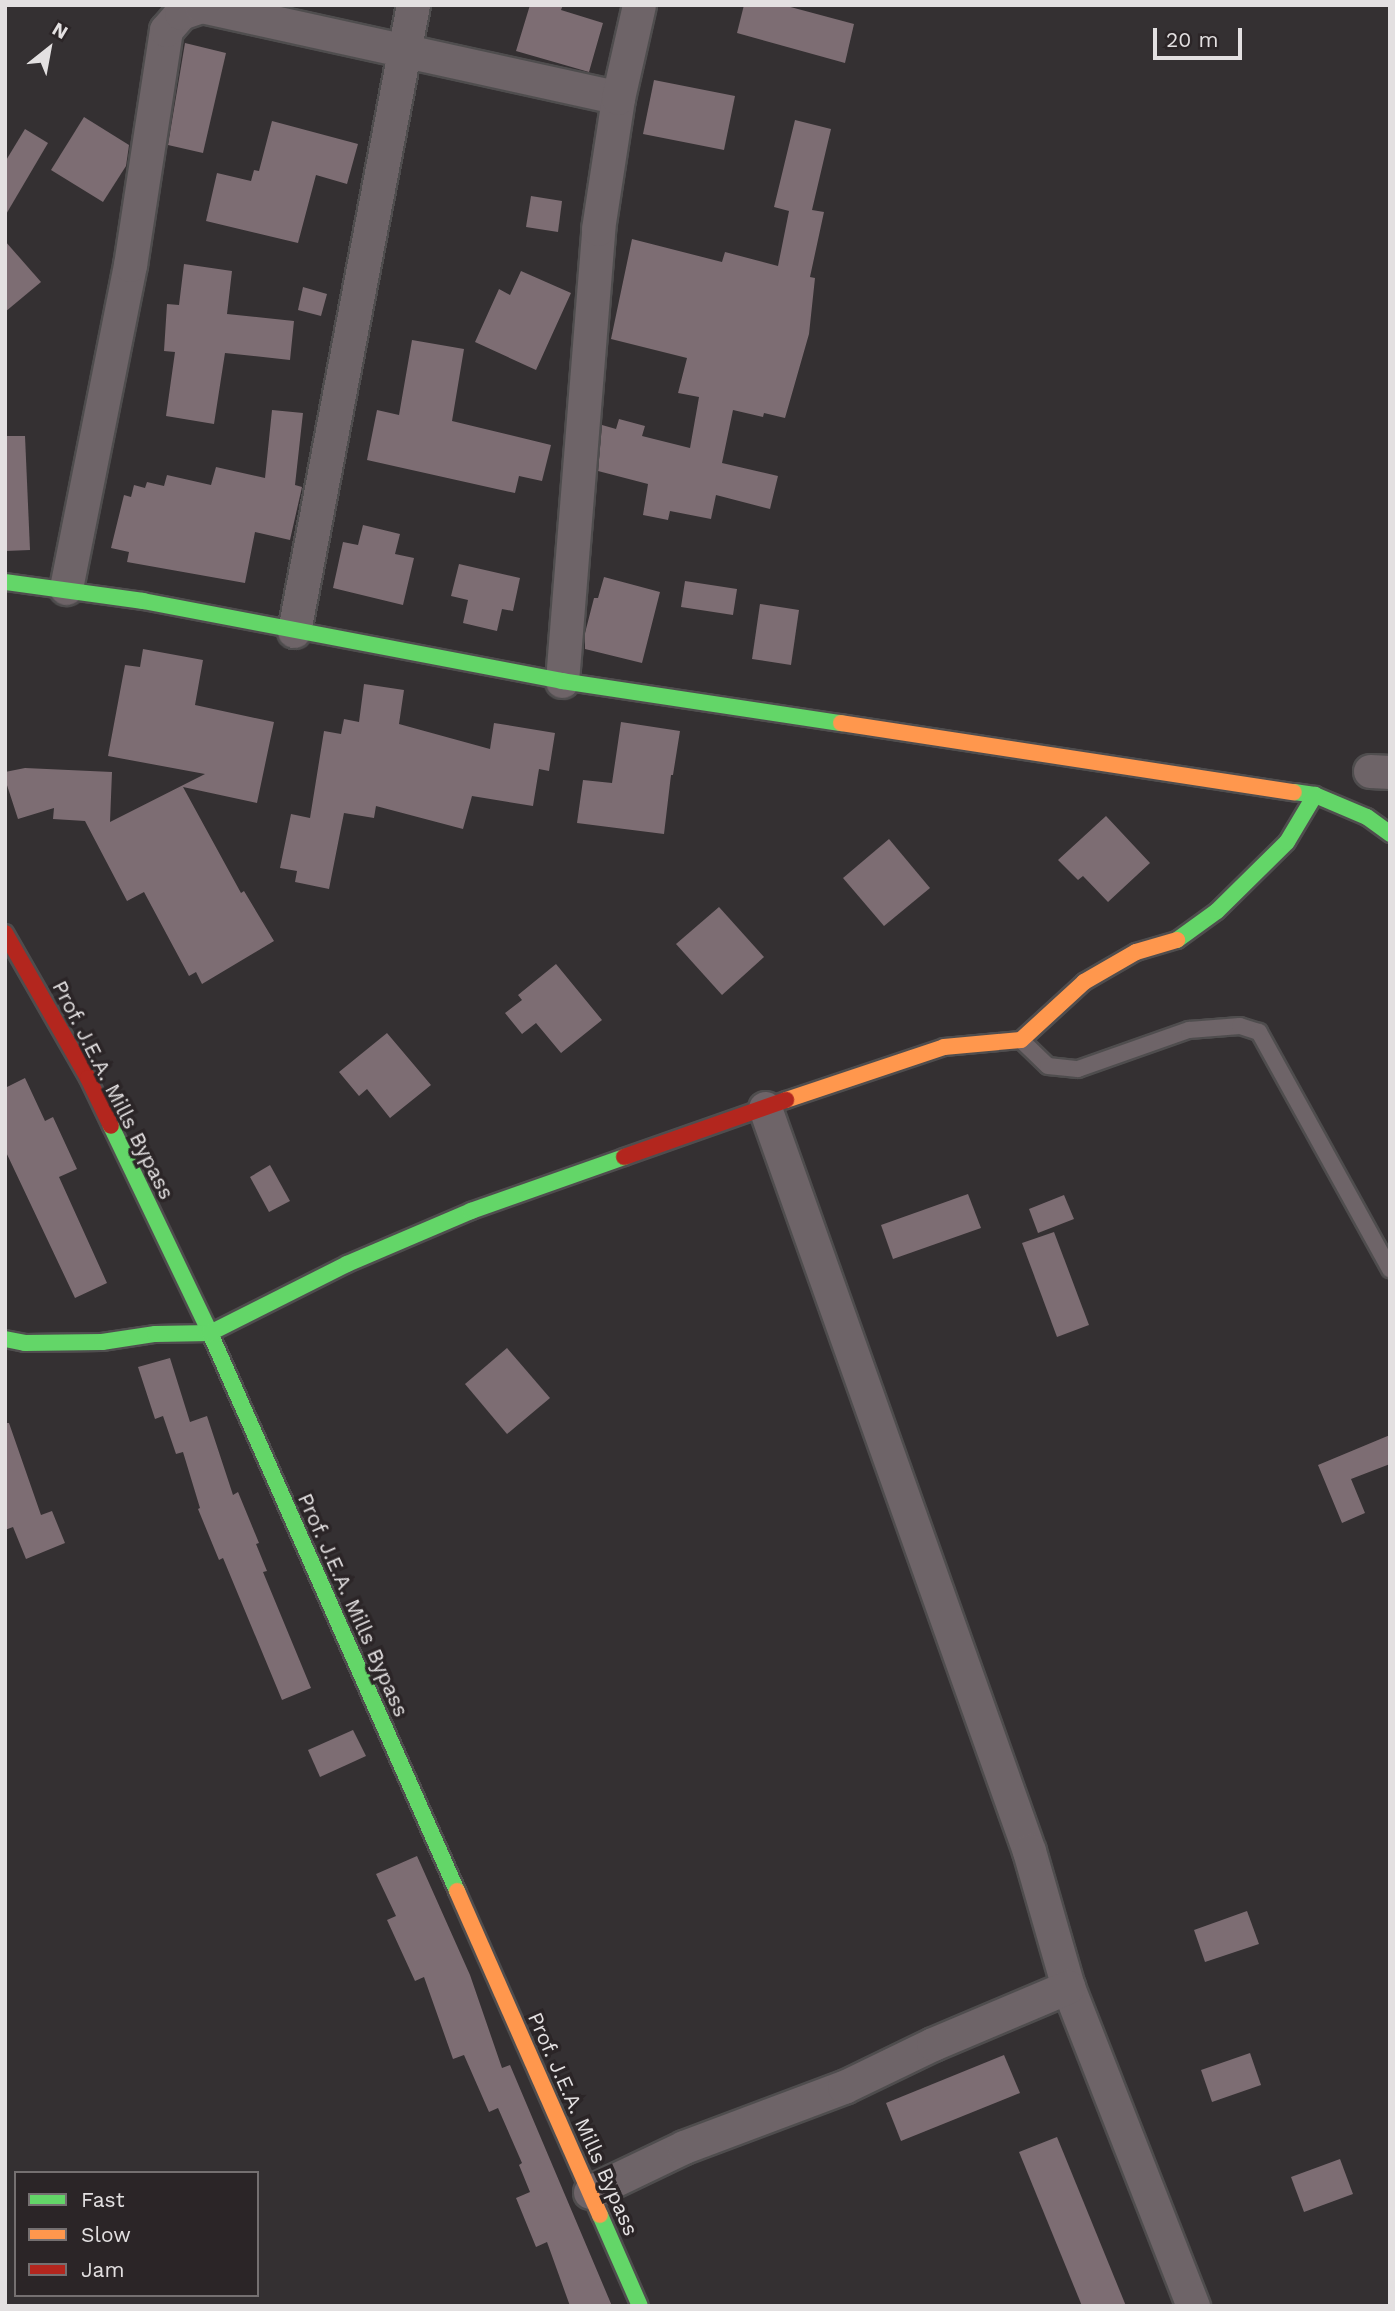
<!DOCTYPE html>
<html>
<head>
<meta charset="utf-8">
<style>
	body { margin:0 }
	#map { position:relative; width:1395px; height:2311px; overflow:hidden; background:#343032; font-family:"Work Sans",sans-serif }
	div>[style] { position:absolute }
	.building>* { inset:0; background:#7d6d73 }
	.roads { filter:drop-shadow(2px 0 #4f4d4e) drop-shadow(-2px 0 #4f4d4e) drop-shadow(0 2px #4f4d4e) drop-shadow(0 -2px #4f4d4e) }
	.lane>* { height:16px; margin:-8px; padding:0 8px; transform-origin:8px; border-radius:8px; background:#6e6468 }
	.street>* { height:33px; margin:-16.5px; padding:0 16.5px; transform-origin:16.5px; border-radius:16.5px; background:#6e6468 }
	.fast>* { height:16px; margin:-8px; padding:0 8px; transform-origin:8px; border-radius:8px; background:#63d668 }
	.slow>* { height:16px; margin:-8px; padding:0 8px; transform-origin:8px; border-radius:8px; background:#ff974d }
	.jam>* { height:16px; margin:-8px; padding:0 8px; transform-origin:8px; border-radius:8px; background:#b3261e }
	span { translate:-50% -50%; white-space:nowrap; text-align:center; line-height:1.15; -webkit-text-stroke:7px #2b2527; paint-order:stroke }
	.street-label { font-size:21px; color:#e3e0e1 }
	.frame { position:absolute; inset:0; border:7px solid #e3e0e1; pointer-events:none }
	.legend { position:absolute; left:14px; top:2171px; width:245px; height:126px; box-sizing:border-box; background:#2b2527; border:2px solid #757071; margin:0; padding:9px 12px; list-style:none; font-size:21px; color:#e3e0e1 }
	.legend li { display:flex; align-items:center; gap:14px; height:35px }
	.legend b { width:35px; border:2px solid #757071 }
	.north { position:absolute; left:14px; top:14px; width:70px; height:70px; -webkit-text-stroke:5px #2b2527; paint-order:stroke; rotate:31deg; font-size:19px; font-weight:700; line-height:28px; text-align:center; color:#e3e0e1 }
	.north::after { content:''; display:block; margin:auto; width:24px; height:32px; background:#e3e0e1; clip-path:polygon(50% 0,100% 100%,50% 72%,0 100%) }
	.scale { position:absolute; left:1153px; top:28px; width:89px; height:32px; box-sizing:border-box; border:4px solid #e3e0e1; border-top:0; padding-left:9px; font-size:21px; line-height:24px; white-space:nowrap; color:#e3e0e1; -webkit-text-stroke:5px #2b2527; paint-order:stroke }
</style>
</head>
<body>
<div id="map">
	<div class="building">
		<div style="clip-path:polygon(530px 5px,563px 5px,561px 10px,603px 23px,589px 72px,516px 51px)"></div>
		<div style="clip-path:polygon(744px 5px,783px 5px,854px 24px,845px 63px,737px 33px)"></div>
		<div style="clip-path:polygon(185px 43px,226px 53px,203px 153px,168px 145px)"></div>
		<div style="clip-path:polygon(654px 80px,735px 96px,724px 150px,643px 134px)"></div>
		<div style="clip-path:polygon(84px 117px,129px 145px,126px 166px,103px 202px,51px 170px)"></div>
		<div style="clip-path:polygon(795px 120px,831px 129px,812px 210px,824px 212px,810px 277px,815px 278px,809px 334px,785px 418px,764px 413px,763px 417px,733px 410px,722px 463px,778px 476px,770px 509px,716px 495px,711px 519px,670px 511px,668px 520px,643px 515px,648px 484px,598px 471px,602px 425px,616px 429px,619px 419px,645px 426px,642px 436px,690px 448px,699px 397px,678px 393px,687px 358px,611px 339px,632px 239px,722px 262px,725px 252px,778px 266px,789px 211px,774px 207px)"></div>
		<div style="clip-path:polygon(272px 121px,358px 144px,347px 184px,316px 175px,298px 243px,206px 221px,217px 173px,251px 181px,254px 170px,259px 171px)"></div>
		<div style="clip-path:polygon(25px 129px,48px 143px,5px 216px,5px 162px)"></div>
		<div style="clip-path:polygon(531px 196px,562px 201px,558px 232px,526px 227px)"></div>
		<div style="clip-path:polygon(5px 241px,41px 282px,5px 312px)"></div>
		<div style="clip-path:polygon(184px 264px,232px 271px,227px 314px,294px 321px,290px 360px,225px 353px,214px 424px,166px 416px,175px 352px,164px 351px,167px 304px,179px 305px)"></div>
		<div style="clip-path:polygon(521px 271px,571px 293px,536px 370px,475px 342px,499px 289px,510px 295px)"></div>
		<div style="clip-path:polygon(303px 287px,327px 294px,321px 316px,298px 310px)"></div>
		<div style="clip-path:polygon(412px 340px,464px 349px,452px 421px,551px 445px,542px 481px,519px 476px,515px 493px,367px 460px,377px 410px,399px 415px)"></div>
		<div style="clip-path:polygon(272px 410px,303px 413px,295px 485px,302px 487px,290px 540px,255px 532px,245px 583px,127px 562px,129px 552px,111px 548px,124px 495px,131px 497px,134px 485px,145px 488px,147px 482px,164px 486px,167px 475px,211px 485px,216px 467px,265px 478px)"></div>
		<div style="clip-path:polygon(5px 436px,25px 436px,30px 550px,5px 551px)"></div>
		<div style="clip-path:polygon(363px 525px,400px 534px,395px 554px,414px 558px,403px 605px,333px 588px,343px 542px,358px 545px)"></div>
		<div style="clip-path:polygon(459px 564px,520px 578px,513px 611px,502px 609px,497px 631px,463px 623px,468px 600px,451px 596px)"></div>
		<div style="clip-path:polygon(604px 577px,660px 592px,642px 663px,585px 649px,585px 633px,594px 598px,598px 598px)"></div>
		<div style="clip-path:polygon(685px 581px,737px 589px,733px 615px,681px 607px)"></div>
		<div style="clip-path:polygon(760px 604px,799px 610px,791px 665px,752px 659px)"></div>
		<div style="clip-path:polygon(143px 649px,203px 660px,195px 705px,274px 722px,257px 803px,183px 787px,241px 893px,244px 891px,274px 941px,202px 984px,196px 972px,189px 976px,144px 892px,127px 901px,85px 821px,53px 819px,54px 808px,18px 819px,5px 779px,5px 772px,25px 768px,112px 772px,110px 822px,205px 774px,108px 756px,125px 665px,140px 667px)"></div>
		<div style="clip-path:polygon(364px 684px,404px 690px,399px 724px,490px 749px,494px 723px,555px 733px,549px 771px,539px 769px,533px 806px,472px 796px,463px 829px,376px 806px,374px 818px,344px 813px,329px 889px,295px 882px,297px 871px,280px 868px,291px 814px,310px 818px,324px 731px,341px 734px,344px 719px,359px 722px)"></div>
		<div style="clip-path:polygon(621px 722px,680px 731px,673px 775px,671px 775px,664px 834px,577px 823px,583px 780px,612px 783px)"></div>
		<div style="clip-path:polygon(1106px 816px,1150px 863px,1108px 902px,1083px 876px,1078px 880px,1058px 860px)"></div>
		<div style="clip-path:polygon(889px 839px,930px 888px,884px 926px,843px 878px)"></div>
		<div style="clip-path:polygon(719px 907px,764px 957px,722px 995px,676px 944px)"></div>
		<div style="clip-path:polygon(556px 964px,602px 1020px,561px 1053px,536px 1023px,522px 1034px,505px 1013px,522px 1000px,518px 995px)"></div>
		<div style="clip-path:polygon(387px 1033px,431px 1085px,390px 1118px,367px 1089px,359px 1096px,339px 1072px)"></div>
		<div style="clip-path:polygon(25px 1078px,45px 1121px,53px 1117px,77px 1169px,59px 1177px,107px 1283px,75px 1298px,5px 1150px,5px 1088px)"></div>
		<div style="clip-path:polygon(270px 1165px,290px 1201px,269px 1212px,250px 1177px)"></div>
		<div style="clip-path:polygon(968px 1194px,981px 1228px,893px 1259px,881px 1225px)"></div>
		<div style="clip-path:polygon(1064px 1195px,1074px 1219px,1038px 1233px,1029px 1209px)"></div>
		<div style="clip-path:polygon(1054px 1232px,1089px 1325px,1057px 1337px,1022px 1243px)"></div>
		<div style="clip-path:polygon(507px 1348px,550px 1398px,507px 1434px,465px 1384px)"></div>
		<div style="clip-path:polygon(170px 1358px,190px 1422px,207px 1416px,233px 1495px,238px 1492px,259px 1543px,256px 1544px,267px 1571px,263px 1572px,311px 1688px,282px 1700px,223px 1558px,219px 1560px,198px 1509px,200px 1508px,183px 1452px,176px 1454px,163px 1416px,155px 1419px,138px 1367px)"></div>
		<div style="clip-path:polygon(5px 1423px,9px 1423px,41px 1515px,52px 1511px,65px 1543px,26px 1559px,13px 1527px,5px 1530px)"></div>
		<div style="clip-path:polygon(1390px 1435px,1390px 1464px,1351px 1479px,1365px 1513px,1342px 1523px,1318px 1465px)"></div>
		<div style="clip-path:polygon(353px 1730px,366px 1756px,320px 1777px,308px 1750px)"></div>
		<div style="clip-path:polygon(417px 1856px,470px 1975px,502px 2068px,510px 2065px,612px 2306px,570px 2306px,547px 2242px,536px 2247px,516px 2198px,530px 2192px,519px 2165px,522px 2163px,498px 2108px,489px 2112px,464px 2055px,453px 2059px,424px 1977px,415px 1981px,387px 1920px,396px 1916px,376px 1874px)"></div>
		<div style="clip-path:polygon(1247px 1911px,1259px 1944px,1205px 1962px,1194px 1930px)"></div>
		<div style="clip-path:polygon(1250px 2053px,1261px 2085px,1212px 2102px,1201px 2070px)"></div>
		<div style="clip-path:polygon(1004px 2055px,1020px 2093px,901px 2141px,886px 2103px)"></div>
		<div style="clip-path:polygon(1057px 2137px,1126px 2306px,1082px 2306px,1019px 2152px)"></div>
		<div style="clip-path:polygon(1340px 2159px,1353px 2194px,1304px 2212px,1291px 2177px)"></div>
	</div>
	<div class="roads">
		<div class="lane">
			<div style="left:1021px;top:1040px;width:37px;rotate:44deg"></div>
			<div style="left:1048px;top:1066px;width:30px;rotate:6deg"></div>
			<div style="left:1078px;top:1069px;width:118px;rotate:-19.4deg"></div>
			<div style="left:1189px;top:1030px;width:51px;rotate:-4.5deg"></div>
			<div style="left:1240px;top:1026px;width:20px;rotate:18deg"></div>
			<div style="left:1259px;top:1032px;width:271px;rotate:61.1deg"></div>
		</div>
		<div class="street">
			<div style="left:66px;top:588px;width:329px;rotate:-78.8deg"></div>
			<div style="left:130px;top:265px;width:238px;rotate:-81.3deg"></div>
			<div style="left:166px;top:30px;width:23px;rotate:-49deg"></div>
			<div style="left:181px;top:13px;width:21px;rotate:-19deg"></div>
			<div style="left:201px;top:6px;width:427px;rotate:12.4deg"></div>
			<div style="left:294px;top:631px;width:637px;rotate:-79.24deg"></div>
			<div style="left:562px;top:681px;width:453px;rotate:-85.4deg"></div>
			<div style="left:598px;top:229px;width:133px;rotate:-81.3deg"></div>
			<div style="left:618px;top:98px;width:95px;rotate:-77.3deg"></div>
			<div style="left:1370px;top:771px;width:20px;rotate:3deg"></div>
			<div style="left:765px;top:1108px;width:789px;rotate:70.44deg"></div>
			<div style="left:1029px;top:1851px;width:141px;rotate:74deg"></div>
			<div style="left:1068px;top:1987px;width:343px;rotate:68.6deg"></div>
			<div style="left:590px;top:2192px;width:104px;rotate:-25.6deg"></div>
			<div style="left:684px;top:2147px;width:171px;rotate:-20.6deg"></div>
			<div style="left:844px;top:2087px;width:99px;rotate:-25.8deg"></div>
			<div style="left:933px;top:2044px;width:147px;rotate:-22.9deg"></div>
		</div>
		<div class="fast">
			<div style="left:5px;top:582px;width:139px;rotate:7.8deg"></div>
			<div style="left:143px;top:601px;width:427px;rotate:10.8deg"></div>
			<div style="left:562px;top:681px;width:282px;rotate:8.6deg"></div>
			<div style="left:1294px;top:792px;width:21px;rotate:8deg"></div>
			<div style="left:1315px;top:795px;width:56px;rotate:22.9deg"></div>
			<div style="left:1367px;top:817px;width:29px;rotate:36deg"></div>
			<div style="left:1177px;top:940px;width:49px;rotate:-35.9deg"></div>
			<div style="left:1217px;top:911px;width:98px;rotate:-44.6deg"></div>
			<div style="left:1287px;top:842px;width:55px;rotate:-59.2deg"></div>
			<div style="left:111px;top:1126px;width:229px;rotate:64.4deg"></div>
			<div style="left:210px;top:1333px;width:610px;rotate:66.12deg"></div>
			<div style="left:5px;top:1339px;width:20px;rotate:11deg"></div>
			<div style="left:25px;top:1343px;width:77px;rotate:-0.7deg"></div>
			<div style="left:102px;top:1342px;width:54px;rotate:-8.6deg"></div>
			<div style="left:155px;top:1334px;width:55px;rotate:-1deg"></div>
			<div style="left:210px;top:1333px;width:153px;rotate:-26.7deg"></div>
			<div style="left:347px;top:1264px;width:135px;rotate:-23.1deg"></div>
			<div style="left:471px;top:1211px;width:162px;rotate:-19.4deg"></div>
			<div style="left:600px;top:2215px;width:99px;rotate:66.3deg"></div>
		</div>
		<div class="slow">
			<div style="left:841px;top:723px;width:458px;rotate:8.7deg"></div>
			<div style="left:786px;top:1100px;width:167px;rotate:-18.5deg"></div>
			<div style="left:944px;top:1047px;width:77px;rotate:-5.2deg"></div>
			<div style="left:1021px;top:1040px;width:86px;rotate:-42.6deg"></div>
			<div style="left:1084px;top:982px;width:60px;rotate:-30deg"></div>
			<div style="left:1136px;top:952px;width:43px;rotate:-16.3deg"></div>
			<div style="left:457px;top:1891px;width:354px;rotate:66.2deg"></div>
		</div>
		<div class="jam">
			<div style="left:5px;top:933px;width:167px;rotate:60.2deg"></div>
			<div style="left:88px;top:1078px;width:53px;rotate:64.4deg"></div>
			<div style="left:624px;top:1157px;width:172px;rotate:-19.4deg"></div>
		</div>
	</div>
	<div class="street-label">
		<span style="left:113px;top:1090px;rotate:63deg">Prof. J.E.A. Mills Bypass</span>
		<span style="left:353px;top:1605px;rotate:66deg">Prof. J.E.A. Mills Bypass</span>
		<span style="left:583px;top:2124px;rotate:66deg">Prof. J.E.A. Mills Bypass</span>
	</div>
	<div class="frame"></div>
	<ul class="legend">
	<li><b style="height:9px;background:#63d668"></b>Fast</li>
	<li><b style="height:9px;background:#ff974d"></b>Slow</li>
	<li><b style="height:9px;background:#b3261e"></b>Jam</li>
	</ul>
	<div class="north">N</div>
	<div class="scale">20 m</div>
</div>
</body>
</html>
